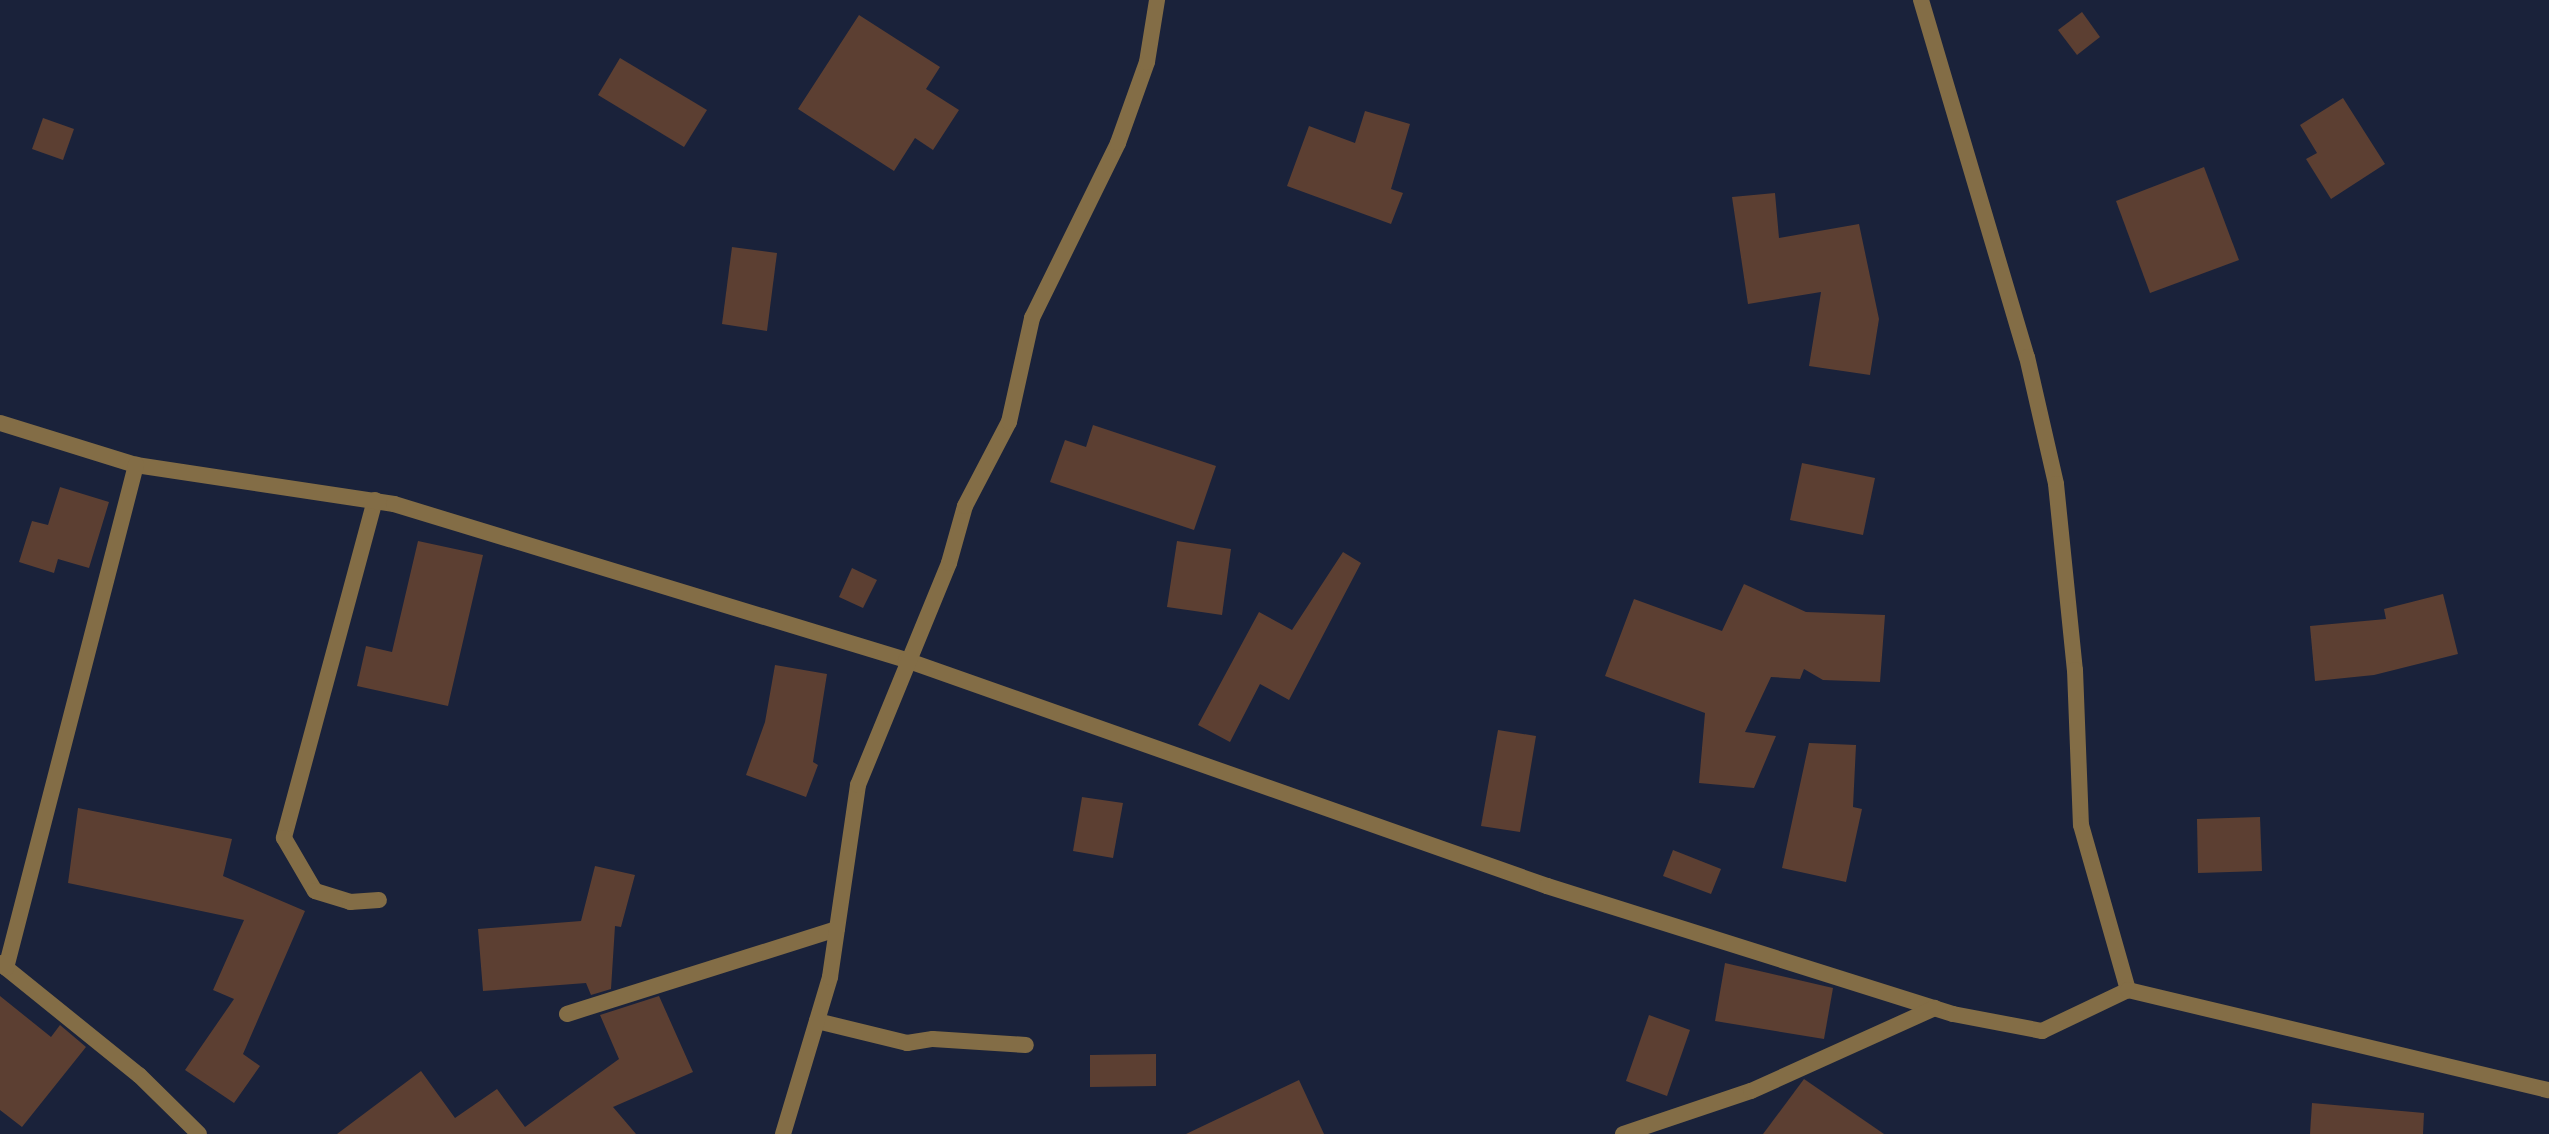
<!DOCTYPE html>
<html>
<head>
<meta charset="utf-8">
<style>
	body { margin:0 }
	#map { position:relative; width:2549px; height:1134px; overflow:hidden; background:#1a223a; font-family:"Space Grotesk",sans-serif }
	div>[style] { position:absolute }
	.building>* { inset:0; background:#5c3f32 }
	.service>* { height:16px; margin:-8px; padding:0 8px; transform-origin:8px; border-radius:8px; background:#836d46 }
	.minor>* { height:16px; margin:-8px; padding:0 8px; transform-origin:8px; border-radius:8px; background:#836d46 }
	span { translate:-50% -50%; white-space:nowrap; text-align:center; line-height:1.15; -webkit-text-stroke:7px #090d17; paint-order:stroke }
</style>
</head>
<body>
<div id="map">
	<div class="building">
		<div style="clip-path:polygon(2082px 12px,2100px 37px,2077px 55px,2058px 30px)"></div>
		<div style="clip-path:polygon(859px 15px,940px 67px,926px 89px,959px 110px,933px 150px,915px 138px,894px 171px,798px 109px)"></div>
		<div style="clip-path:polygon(620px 58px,707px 110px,684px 147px,598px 95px)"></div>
		<div style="clip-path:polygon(2343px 98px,2385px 164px,2331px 199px,2306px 159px,2317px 153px,2300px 125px)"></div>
		<div style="clip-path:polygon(1365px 111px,1410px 124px,1391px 189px,1403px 193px,1391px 224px,1287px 186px,1309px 126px,1355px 143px)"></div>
		<div style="clip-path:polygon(43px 118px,74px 129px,63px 160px,32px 149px)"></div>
		<div style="clip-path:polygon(2204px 167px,2239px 260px,2150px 293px,2116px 201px)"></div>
		<div style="clip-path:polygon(1775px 193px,1779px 238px,1859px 224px,1879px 319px,1870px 375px,1809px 366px,1821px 292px,1748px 304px,1732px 197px)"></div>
		<div style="clip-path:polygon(732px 247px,777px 253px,767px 331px,722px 324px)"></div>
		<div style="clip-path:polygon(1093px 425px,1216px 466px,1194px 530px,1050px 482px,1065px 440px,1086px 447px)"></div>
		<div style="clip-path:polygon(1802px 463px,1875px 478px,1863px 535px,1790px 520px)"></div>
		<div style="clip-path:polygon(60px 487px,109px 502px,89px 568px,58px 559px,54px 573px,19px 562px,32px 521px,48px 525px)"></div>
		<div style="clip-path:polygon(418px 541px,483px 555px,448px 706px,357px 686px,366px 646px,392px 652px)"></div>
		<div style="clip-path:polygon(1177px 541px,1231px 549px,1222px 615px,1167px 607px)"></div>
		<div style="clip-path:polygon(1343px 552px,1361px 563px,1289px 700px,1260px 684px,1230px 742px,1198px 725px,1259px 612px,1292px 630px)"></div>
		<div style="clip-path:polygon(852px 568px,877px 580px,863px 608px,839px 597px)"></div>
		<div style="clip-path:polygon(1744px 584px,1806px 612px,1885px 615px,1880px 682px,1823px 680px,1804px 669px,1800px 679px,1771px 677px,1745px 732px,1776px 736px,1754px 788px,1699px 783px,1705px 713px,1605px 676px,1634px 599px,1722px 631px)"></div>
		<div style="clip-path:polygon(2443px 594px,2458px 654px,2374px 675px,2315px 681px,2310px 626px,2386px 619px,2384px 609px)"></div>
		<div style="clip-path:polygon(775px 665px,827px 674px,813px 762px,818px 765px,806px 797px,746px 775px,765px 722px)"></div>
		<div style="clip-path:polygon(1498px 730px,1536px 736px,1520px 832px,1481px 826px)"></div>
		<div style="clip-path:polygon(1809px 743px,1856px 745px,1853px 807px,1862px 809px,1846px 882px,1782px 868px)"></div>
		<div style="clip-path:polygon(1082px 797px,1123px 803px,1113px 858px,1073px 851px)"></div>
		<div style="clip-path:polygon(78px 808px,232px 839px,223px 876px,305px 911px,243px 1054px,260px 1066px,234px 1103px,185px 1070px,234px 999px,213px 990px,244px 920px,68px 883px)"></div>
		<div style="clip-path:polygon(2260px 817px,2262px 871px,2198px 873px,2197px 819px)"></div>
		<div style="clip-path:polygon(1673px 850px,1721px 869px,1711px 894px,1663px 876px)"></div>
		<div style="clip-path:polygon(595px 866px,635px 875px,621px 927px,615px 926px,611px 989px,591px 995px,586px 983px,483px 991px,478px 929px,581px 921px)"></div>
		<div style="clip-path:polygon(1725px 963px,1833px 988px,1824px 1039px,1715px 1021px)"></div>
		<div style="clip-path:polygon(0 996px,51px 1037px,60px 1025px,86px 1047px,22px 1127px,0 1110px)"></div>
		<div style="clip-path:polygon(659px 996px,693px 1072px,613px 1107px,636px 1134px,337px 1134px,421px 1071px,455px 1118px,497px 1089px,525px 1127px,619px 1059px,600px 1015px)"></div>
		<div style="clip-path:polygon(1649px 1015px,1690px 1030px,1667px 1096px,1626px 1081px)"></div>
		<div style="clip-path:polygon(1156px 1054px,1156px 1086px,1090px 1087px,1090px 1055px)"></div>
		<div style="clip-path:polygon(1804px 1079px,1884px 1134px,1763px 1134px)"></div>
		<div style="clip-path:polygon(1299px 1080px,1324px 1134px,1186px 1134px)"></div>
		<div style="clip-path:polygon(2312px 1103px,2424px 1113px,2423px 1134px,2310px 1134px)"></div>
	</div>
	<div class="service">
		<div style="left:375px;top:500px;width:350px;rotate:105.1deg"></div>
		<div style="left:284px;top:838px;width:61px;rotate:59.7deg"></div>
		<div style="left:315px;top:891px;width:37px;rotate:17deg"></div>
		<div style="left:350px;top:902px;width:29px;rotate:-4deg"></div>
		<div style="left:567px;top:1014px;width:283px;rotate:-17.5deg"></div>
		<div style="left:817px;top:1021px;width:93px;rotate:13.7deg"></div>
		<div style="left:907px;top:1043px;width:26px;rotate:-9deg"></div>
		<div style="left:933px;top:1039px;width:93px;rotate:3.7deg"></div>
	</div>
	<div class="minor">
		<div style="left:1921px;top:0;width:372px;rotate:73.5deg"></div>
		<div style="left:2027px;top:357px;width:130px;rotate:77.1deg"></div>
		<div style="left:2056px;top:484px;width:187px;rotate:84.2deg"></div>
		<div style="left:2075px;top:670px;width:155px;rotate:87.8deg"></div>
		<div style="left:2081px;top:825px;width:172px;rotate:74.1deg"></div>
		<div style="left:0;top:423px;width:142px;rotate:17.2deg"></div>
		<div style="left:136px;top:465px;width:261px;rotate:8.6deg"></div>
		<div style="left:394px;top:504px;width:535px;rotate:16.95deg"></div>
		<div style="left:906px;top:660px;width:680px;rotate:19.42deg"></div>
		<div style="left:1547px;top:886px;width:426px;rotate:17.5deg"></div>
		<div style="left:1953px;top:1014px;width:91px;rotate:10.8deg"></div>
		<div style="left:2042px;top:1031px;width:95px;rotate:-25.5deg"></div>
		<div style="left:2128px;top:990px;width:433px;rotate:13.4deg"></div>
		<div style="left:0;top:963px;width:179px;rotate:38.9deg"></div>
		<div style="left:139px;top:1075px;width:84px;rotate:44.5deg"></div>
		<div style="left:6px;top:968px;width:520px;rotate:-75.51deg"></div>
		<div style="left:783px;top:1134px;width:164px;rotate:-73.3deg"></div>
		<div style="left:830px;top:977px;width:194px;rotate:-81.7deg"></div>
		<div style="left:858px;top:785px;width:240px;rotate:-67.7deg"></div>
		<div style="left:949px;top:563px;width:59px;rotate:-74.3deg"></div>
		<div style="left:965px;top:506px;width:95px;rotate:-62.4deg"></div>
		<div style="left:1009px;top:422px;width:107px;rotate:-77.5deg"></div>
		<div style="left:1032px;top:318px;width:195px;rotate:-63.8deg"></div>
		<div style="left:1118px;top:143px;width:86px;rotate:-70.3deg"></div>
		<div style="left:1147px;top:62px;width:63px;rotate:-80.8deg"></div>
		<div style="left:1623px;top:1134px;width:135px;rotate:-18.6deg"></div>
		<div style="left:1751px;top:1091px;width:202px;rotate:-24.3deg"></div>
	</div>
</div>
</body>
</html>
